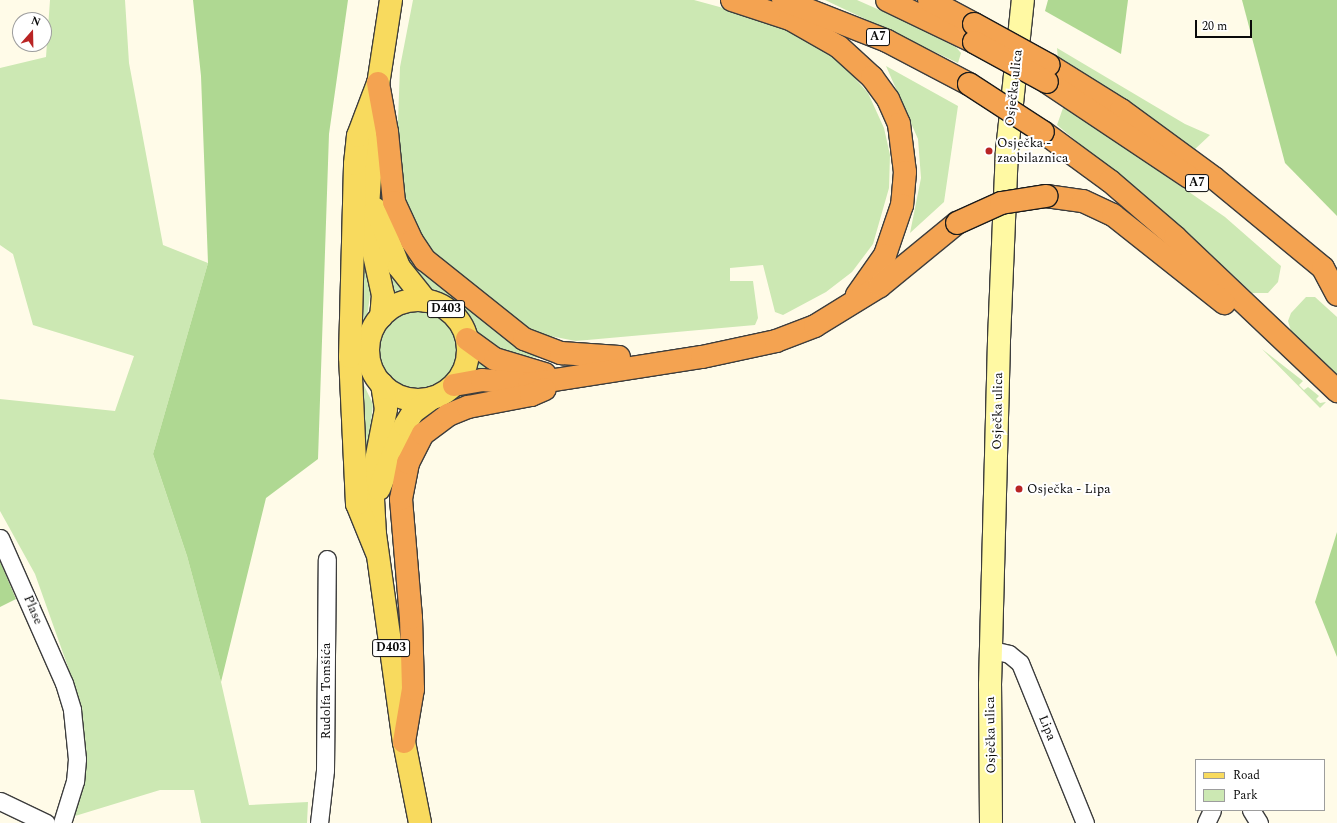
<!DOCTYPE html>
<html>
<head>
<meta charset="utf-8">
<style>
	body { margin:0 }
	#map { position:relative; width:1337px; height:823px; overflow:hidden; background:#fffbe8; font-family:Spectral,serif }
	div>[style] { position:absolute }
	.green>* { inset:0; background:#cce8b3 }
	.round { border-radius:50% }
	.forest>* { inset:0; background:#afd892 }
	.roads { filter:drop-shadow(1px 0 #3d3d3d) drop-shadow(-1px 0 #3d3d3d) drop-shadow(0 1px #3d3d3d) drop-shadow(0 -1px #3d3d3d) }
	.street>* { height:17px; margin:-8.5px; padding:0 8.5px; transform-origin:8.5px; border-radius:8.5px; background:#fff }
	.secondary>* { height:22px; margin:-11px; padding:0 11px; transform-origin:11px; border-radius:11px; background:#fff9a3 }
	.primary>* { height:22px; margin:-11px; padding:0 11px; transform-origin:11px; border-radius:11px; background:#f8da5e }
	.primary>.ring { margin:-11px; padding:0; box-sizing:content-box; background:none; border:22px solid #f8da5e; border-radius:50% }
	.highway>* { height:22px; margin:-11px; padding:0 11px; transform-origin:11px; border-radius:11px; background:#f4a351 }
	.bridges { filter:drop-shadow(1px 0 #1b1b1b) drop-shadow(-1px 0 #1b1b1b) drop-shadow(0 1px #1b1b1b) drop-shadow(0 -1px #1b1b1b) }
	.highway-bridge>* { height:22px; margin:-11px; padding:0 11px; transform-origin:11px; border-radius:11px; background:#f4a351 }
	.dots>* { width:11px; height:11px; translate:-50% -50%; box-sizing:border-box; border:2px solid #fff; border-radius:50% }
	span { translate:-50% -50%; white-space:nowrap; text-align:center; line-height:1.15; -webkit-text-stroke:4px #fff; paint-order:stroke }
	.shield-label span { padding:1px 3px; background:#fff; border:1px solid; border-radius:3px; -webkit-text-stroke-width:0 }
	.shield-label { font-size:12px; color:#0a0a0a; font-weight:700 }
	.street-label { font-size:13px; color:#0a0a0a }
	.poi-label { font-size:13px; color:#0a0a0a }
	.left { translate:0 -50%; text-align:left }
	.legend { position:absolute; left:1195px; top:759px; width:130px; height:52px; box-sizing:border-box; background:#fff; border:1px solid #9d9d9d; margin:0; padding:5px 7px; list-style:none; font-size:12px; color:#0a0a0a }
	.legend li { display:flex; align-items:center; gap:8px; height:20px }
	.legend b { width:20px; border:1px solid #9d9d9d }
	.north { position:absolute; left:12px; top:12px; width:40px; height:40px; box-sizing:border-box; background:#fff; border:1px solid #9d9d9d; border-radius:50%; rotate:20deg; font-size:11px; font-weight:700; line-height:16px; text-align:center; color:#0a0a0a }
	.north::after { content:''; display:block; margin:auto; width:14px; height:18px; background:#b92424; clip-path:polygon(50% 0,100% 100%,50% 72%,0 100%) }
	.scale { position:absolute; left:1195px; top:20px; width:57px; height:18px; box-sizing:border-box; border:2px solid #0a0a0a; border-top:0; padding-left:5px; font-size:12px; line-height:14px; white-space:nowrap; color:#0a0a0a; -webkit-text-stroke:3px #fff; paint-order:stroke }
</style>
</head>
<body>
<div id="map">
	<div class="green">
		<div style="clip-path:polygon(50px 0,125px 0,129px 63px,163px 245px,208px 263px,153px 454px,187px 556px,221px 682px,249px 805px,308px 802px,307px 823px,201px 823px,194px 790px,160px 790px,75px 816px,86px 746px,68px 667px,35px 574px,0 511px,0 399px,115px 411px,134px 356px,33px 325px,13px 254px,0 245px,0 68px,46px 57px)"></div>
		<div style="clip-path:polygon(413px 0,694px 0,760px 18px,818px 46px,844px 66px,868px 93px,884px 128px,890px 155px,889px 188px,873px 244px,852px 272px,826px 292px,783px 315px,775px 312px,763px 265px,730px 268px,730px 281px,753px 281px,758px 318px,755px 325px,576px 341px,539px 334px,502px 311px,423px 243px,407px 210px,396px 175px,400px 67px)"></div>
		<div style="clip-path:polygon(825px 0,857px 0,902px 20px,956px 47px,961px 53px,958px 63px)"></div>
		<div style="clip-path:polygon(1057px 48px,1185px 124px,1210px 135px,1193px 151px,1058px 60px)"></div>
		<div style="clip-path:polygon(886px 66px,958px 106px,944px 202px,910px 233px,921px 178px,918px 139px)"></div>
		<div style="clip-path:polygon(1064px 105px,1225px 217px,1281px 266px,1278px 282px,1268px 293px,1252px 293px,1197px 241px,1057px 125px)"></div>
		<div style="clip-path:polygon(395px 228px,459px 299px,502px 336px,530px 354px,540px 356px,539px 358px,494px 351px,477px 334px,458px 305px,413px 278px)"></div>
		<div style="clip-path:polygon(381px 240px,408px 294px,390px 299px)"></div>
		<div style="clip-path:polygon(364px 256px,371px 287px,367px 318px,358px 334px,360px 257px)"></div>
		<div style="clip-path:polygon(1306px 297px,1315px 297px,1337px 317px,1337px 375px,1291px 331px,1288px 321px,1291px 313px)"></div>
		<div class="round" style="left:379px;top:309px;width:80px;height:80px"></div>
		<div style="clip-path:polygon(1262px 349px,1303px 381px,1299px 385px,1304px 390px,1308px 387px,1319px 396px,1316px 399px,1320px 403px,1326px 402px,1320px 408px)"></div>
		<div style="clip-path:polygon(475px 359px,487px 365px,501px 370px,470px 373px)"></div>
		<div style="clip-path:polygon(359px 375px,373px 404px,367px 459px,362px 458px)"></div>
		<div style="clip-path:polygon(467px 389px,501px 391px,407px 431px,434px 405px)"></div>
	</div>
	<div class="forest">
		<div style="clip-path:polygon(193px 0,348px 0,329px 134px,318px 459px,266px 498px,221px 682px,187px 556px,153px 454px,208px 263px,201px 76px)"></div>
		<div style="clip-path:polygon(1048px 0,1128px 0,1121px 54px,1045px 11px)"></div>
		<div style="clip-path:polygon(1242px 0,1337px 0,1337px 216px,1285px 163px)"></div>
		<div style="clip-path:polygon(1337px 532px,1337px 657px,1315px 602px)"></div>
		<div style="clip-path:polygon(0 561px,16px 599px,0 607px)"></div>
	</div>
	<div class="roads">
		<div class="street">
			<div style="left:0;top:538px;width:158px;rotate:66.2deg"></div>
			<div style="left:64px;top:683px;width:28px;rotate:73deg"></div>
			<div style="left:72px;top:710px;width:49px;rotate:84.2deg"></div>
			<div style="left:77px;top:759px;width:22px;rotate:95deg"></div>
			<div style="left:75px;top:781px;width:44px;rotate:107.2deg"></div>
			<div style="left:992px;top:650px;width:17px;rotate:13deg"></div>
			<div style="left:1009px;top:654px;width:14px;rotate:39deg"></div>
			<div style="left:1020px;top:663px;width:173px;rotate:67.9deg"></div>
			<div style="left:0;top:801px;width:51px;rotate:25.6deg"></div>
			<div style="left:1251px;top:810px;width:15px;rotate:58deg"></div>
			<div style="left:319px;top:823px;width:53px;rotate:-83.5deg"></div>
			<div style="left:325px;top:770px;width:211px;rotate:-89.5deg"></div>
			<div style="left:1206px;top:823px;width:14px;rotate:-65deg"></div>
		</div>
		<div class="secondary">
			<div style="left:991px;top:823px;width:138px;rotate:-90.4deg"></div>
			<div style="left:990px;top:685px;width:345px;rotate:-88.5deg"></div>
			<div style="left:999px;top:340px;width:189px;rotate:-87.6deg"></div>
			<div style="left:1007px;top:151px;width:152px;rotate:-84deg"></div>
		</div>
		<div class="primary">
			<div style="left:376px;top:98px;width:99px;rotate:-81.3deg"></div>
			<div style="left:373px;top:132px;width:91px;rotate:93.8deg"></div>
			<div style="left:367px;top:223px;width:74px;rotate:77.5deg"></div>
			<div style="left:383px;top:295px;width:22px;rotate:95deg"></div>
			<div style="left:376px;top:209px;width:62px;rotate:68.4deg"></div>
			<div style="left:399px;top:267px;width:43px;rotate:51.5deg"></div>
			<div class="ring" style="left:368px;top:300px;width:78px;height:78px"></div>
			<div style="left:382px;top:384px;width:25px;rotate:81deg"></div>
			<div style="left:386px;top:409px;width:73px;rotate:101deg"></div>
			<div style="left:372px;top:481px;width:53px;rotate:86.8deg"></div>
			<div style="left:375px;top:534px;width:210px;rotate:82.1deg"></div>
			<div style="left:404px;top:742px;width:83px;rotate:78.8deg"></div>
			<div style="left:379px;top:489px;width:69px;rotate:-67.9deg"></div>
			<div style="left:405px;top:425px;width:15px;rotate:-58deg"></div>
			<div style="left:413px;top:412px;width:24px;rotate:-36deg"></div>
			<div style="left:377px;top:553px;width:53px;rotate:-112.2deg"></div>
			<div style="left:357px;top:504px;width:147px;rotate:-92.7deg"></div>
			<div style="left:350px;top:357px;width:193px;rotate:-88.5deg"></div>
			<div style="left:355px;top:164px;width:28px;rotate:-84deg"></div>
			<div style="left:358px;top:136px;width:57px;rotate:-69.3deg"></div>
		</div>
		<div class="highway">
			<div style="left:732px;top:0;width:61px;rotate:18.1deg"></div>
			<div style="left:790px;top:19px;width:56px;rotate:29.7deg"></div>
			<div style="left:839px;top:47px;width:45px;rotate:42.3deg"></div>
			<div style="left:872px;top:77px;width:27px;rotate:54deg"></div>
			<div style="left:888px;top:99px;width:27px;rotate:66deg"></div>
			<div style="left:899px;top:124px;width:48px;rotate:82.9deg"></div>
			<div style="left:905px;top:172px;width:33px;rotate:95deg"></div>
			<div style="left:902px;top:205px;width:53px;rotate:108.8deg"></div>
			<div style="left:885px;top:255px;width:49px;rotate:125deg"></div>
			<div style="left:783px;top:0;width:112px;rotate:21.5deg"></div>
			<div style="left:887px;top:41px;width:93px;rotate:27.7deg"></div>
			<div style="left:887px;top:0;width:97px;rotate:25.8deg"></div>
			<div style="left:929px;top:0;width:51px;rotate:28.1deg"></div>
			<div style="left:1049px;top:65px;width:85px;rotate:32deg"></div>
			<div style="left:1121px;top:110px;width:115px;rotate:36.2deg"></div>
			<div style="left:1214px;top:178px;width:141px;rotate:39.5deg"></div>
			<div style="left:1323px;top:268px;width:30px;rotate:62deg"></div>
			<div style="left:1047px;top:82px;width:171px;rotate:33.8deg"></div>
			<div style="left:378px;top:83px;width:50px;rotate:79.6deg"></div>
			<div style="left:387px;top:132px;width:70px;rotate:84.3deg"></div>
			<div style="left:394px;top:202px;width:43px;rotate:65.2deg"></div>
			<div style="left:412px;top:241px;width:23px;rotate:56deg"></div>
			<div style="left:425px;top:260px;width:127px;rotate:38.6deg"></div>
			<div style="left:524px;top:339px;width:40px;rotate:21deg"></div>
			<div style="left:561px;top:353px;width:58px;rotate:3.9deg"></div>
			<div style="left:1043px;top:132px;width:83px;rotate:36.2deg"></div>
			<div style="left:1110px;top:181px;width:86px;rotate:40.7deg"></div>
			<div style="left:1175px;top:237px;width:224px;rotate:43.5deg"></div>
			<div style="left:1046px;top:196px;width:37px;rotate:8deg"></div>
			<div style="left:1083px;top:201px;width:33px;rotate:25deg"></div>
			<div style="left:1113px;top:215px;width:142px;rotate:38.4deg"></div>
			<div style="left:467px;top:339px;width:34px;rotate:36deg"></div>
			<div style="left:495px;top:359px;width:52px;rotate:16.7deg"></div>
			<div style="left:454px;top:385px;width:28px;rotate:-10deg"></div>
			<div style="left:482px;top:380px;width:47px;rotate:4.9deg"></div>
			<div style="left:529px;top:384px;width:175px;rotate:-8.9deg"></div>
			<div style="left:702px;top:357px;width:76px;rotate:-12.2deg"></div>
			<div style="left:776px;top:341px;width:42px;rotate:-21deg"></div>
			<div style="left:815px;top:326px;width:76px;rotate:-31.6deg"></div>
			<div style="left:880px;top:286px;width:99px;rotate:-39.3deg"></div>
			<div style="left:404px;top:742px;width:54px;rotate:-80.4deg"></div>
			<div style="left:413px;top:689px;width:71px;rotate:-91.6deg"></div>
			<div style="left:411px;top:618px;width:119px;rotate:-94.8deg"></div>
			<div style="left:401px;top:499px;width:37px;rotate:-79deg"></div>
			<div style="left:408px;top:463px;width:33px;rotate:-63deg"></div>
			<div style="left:423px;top:434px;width:31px;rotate:-37deg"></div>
			<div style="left:448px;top:415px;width:22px;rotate:-22deg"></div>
			<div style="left:468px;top:407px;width:64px;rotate:-10.8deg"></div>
			<div style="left:531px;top:395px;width:15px;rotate:-23deg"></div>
		</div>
	</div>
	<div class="bridges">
		<div class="highway-bridge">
			<div style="left:974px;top:24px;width:85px;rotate:28.7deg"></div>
			<div style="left:974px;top:42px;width:83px;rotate:28.7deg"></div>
			<div style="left:969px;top:84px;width:88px;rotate:33deg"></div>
			<div style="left:957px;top:223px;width:48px;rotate:-24.4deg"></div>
			<div style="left:1001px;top:203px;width:46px;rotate:-8.8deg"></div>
		</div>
	</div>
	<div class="dots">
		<div style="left:989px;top:151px;background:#b92424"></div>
		<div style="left:1019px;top:489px;background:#b92424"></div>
	</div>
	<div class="shield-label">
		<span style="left:878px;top:37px">A7</span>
		<span style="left:1197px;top:183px">A7</span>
		<span style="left:446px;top:309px">D403</span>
		<span style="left:391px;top:648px">D403</span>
	</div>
	<div class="street-label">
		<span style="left:1014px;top:88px;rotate:-84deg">Osječka ulica</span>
		<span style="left:998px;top:411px;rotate:-89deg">Osječka ulica</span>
		<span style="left:33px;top:610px;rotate:67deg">Plase</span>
		<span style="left:326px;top:691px;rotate:-90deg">Rudolfa Tomšića</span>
		<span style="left:1047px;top:728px;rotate:68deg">Lipa</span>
		<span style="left:991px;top:735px;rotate:-91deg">Osječka ulica</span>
	</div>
	<div class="poi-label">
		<span class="left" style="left:997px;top:151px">Osječka -<br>zaobilaznica</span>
		<span class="left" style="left:1027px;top:489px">Osječka - Lipa</span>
	</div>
	<ul class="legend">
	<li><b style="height:5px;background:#f8da5e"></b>Road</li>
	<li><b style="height:11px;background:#cce8b3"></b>Park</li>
	</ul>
	<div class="north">N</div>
	<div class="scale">20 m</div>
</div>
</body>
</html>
